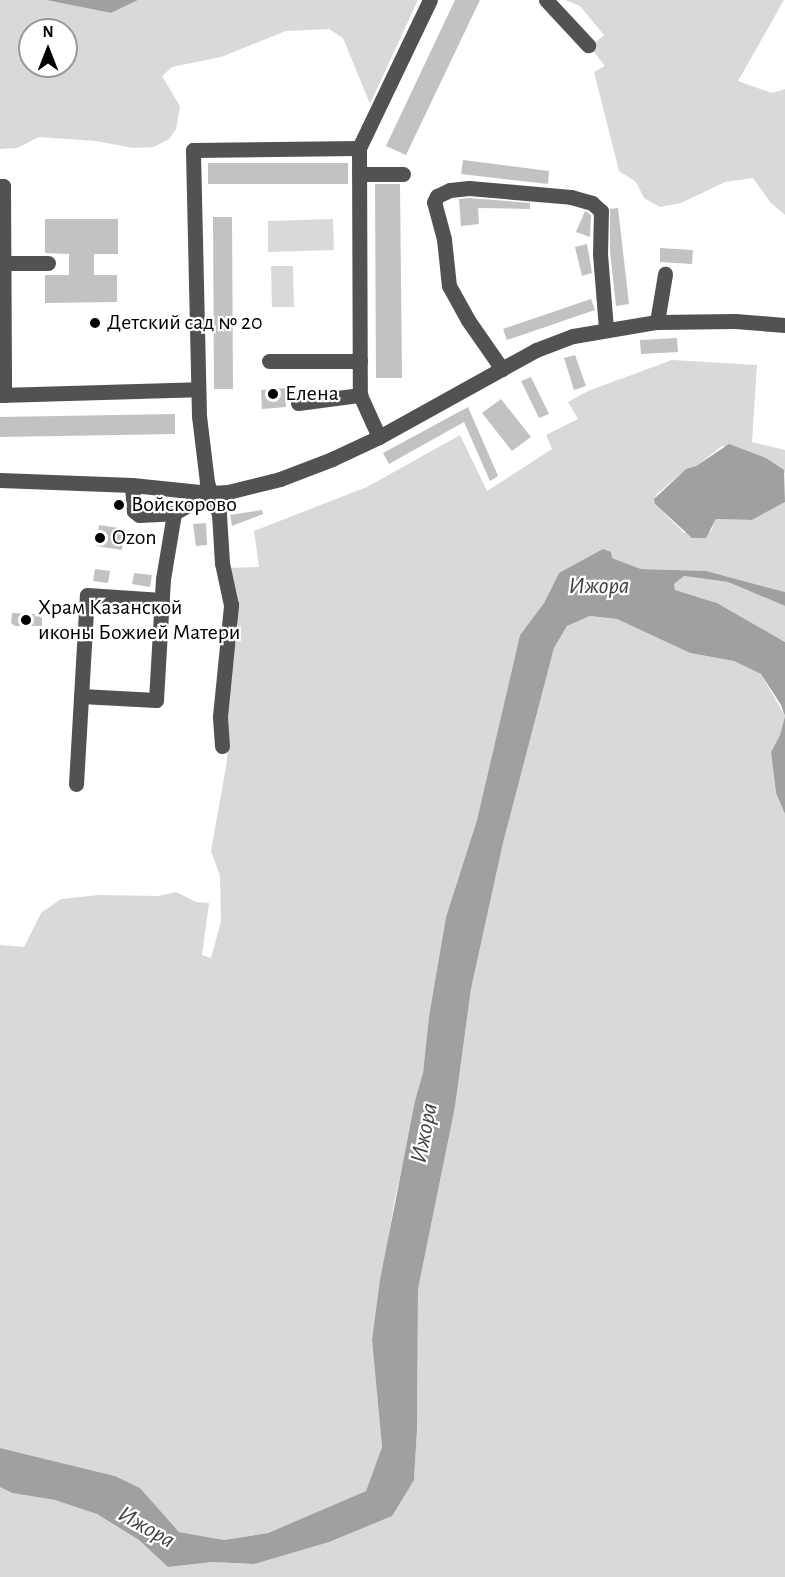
<!DOCTYPE html>
<html>
<head>
<meta charset="utf-8">
<style>
	body { margin:0 }
	#map { position:relative; width:785px; height:1577px; overflow:hidden; background:#fff; font-family:"Alegreya Sans",sans-serif }
	div>[style] { position:absolute }
	.green>* { inset:0; background:#d9d9d9 }
	.water>* { inset:0; background:#a0a0a0 }
	.building>* { inset:0; background:#c2c2c2 }
	.minor>* { height:15px; margin:-7.5px; padding:0 7.5px; transform-origin:7.5px; border-radius:7.5px; background:#525252 }
	.dots>* { width:16px; height:16px; translate:-50% -50%; box-sizing:border-box; border:3px solid #fff; border-radius:50% }
	span { translate:-50% -50%; white-space:nowrap; text-align:center; line-height:1.15; -webkit-text-stroke:4.5px #fff; paint-order:stroke }
	.poi-label { font-size:22px; color:#000 }
	.left { translate:0 -50%; text-align:left }
	.water-label { font-size:24px; color:#414141; font-style:italic }
	.north { position:absolute; left:18px; top:18px; width:60px; height:60px; box-sizing:border-box; background:#fff; border:2px solid #999; border-radius:50%; rotate:0deg; font-size:16px; font-weight:700; line-height:24px; text-align:center; color:#000 }
	.north::after { content:''; display:block; margin:auto; width:21px; height:27px; background:#000; clip-path:polygon(50% 0,100% 100%,50% 72%,0 100%) }
</style>
</head>
<body>
<div id="map">
	<div class="green">
		<div style="clip-path:polygon(evenodd,0 0,46px 0,111px 13px,138px 0,418px 0,370px 104px,343px 38px,329px 29px,286px 31px,221px 57px,172px 67px,162px 76px,180px 106px,176px 129px,169px 139px,154px 147px,133px 148px,96px 141px,39px 137px,17px 148px,0 149px,0 0,30px 30px,66px 30px,66px 66px,30px 66px,30px 30px)"></div>
		<div style="clip-path:polygon(565px 0,784px 0,738px 81px,772px 93px,785px 89px,785px 215px,771px 203px,753px 178px,725px 182px,681px 203px,660px 207px,644px 198px,636px 182px,619px 171px,594px 72px,605px 66px,590px 47px,604px 35px,580px 6px)"></div>
		<div style="clip-path:polygon(333px 219px,334px 250px,268px 252px,268px 221px)"></div>
		<div style="clip-path:polygon(271px 266px,293px 266px,294px 307px,272px 307px)"></div>
		<div style="clip-path:polygon(672px 360px,757px 365px,752px 442px,785px 450px,785px 473px,766px 458px,722px 446px,696px 466px,686px 469px,656px 495px,655px 504px,684px 533px,711px 531px,716px 519px,752px 520px,785px 502px,785px 592px,706px 571px,641px 569px,612px 558px,559px 573px,544px 603px,520px 635px,477px 820px,446px 917px,429px 1016px,423px 1073px,394px 1203px,372px 1340px,382px 1447px,366px 1491px,268px 1533px,224px 1540px,179px 1532px,140px 1488px,115px 1476px,0 1448px,0 945px,24px 947px,41px 913px,61px 899px,99px 895px,158px 896px,176px 892px,196px 902px,209px 903px,202px 955px,211px 958px,221px 921px,220px 876px,211px 851px,226px 767px,229px 742px,227px 706px,238px 626px,230px 568px,259px 567px,254px 531px,367px 487px,460px 435px,487px 491px,552px 449px,546px 435px,578px 419px,568px 402px,588px 391px)"></div>
		<div style="clip-path:polygon(684px 576px,728px 582px,785px 606px,785px 642px,717px 603px,675px 590px,674px 584px)"></div>
		<div style="clip-path:polygon(590px 616px,617px 619px,690px 653px,734px 661px,761px 674px,785px 716px,780px 735px,771px 752px,776px 793px,785px 814px,785px 1577px,0 1577px,0 1487px,12px 1493px,55px 1500px,97px 1514px,139px 1540px,169px 1567px,212px 1562px,254px 1564px,414px 1480px,417px 1430px,418px 1289px,455px 1107px,471px 989px,503px 843px,554px 648px,567px 626px)"></div>
	</div>
	<div class="water">
		<div style="clip-path:polygon(46px 0,138px 0,111px 13px)"></div>
		<div style="clip-path:polygon(729px 444px,766px 458px,784px 470px,785px 502px,752px 520px,716px 519px,706px 538px,692px 538px,655px 504px,654px 499px,686px 469px,696px 466px)"></div>
		<div style="clip-path:polygon(603px 549px,611px 552px,612px 558px,641px 569px,706px 571px,785px 592px,785px 606px,728px 582px,684px 576px,674px 584px,675px 590px,717px 603px,785px 642px,785px 814px,776px 793px,771px 752px,780px 735px,785px 716px,781px 705px,761px 674px,734px 661px,690px 653px,617px 619px,590px 616px,567px 626px,554px 648px,503px 843px,471px 989px,455px 1107px,418px 1289px,417px 1430px,414px 1480px,392px 1516px,329px 1542px,254px 1564px,212px 1562px,168px 1567px,139px 1540px,97px 1514px,55px 1500px,12px 1493px,0 1487px,0 1448px,115px 1476px,140px 1488px,179px 1532px,224px 1540px,268px 1533px,366px 1491px,382px 1447px,372px 1340px,380px 1280px,415px 1101px,423px 1073px,429px 1016px,446px 917px,477px 820px,520px 635px,544px 603px,559px 573px)"></div>
	</div>
	<div class="building">
		<div style="clip-path:polygon(455px 0,480px 0,406px 155px,386px 146px)"></div>
		<div style="clip-path:polygon(463px 160px,549px 171px,548px 184px,461px 174px)"></div>
		<div style="clip-path:polygon(208px 163px,348px 163px,348px 184px,208px 184px)"></div>
		<div style="clip-path:polygon(375px 184px,400px 184px,402px 378px,376px 378px)"></div>
		<div style="clip-path:polygon(469px 198px,530px 203px,530px 209px,478px 208px,479px 224px,461px 226px,459px 199px)"></div>
		<div style="clip-path:polygon(618px 208px,629px 304px,616px 306px,610px 251px,610px 209px)"></div>
		<div style="clip-path:polygon(585px 211px,591px 215px,590px 237px,576px 232px)"></div>
		<div style="clip-path:polygon(213px 217px,232px 217px,233px 389px,214px 389px)"></div>
		<div style="clip-path:polygon(45px 219px,118px 219px,118px 254px,94px 254px,94px 275px,117px 275px,117px 302px,45px 303px,45px 275px,69px 275px,69px 254px,45px 253px)"></div>
		<div style="clip-path:polygon(587px 244px,592px 273px,582px 276px,575px 247px)"></div>
		<div style="clip-path:polygon(660px 248px,693px 250px,692px 264px,660px 262px)"></div>
		<div style="clip-path:polygon(591px 299px,595px 310px,507px 340px,503px 329px)"></div>
		<div style="clip-path:polygon(677px 338px,678px 352px,641px 354px,640px 340px)"></div>
		<div style="clip-path:polygon(575px 355px,586px 386px,574px 390px,564px 358px)"></div>
		<div style="clip-path:polygon(531px 377px,549px 414px,539px 418px,521px 381px)"></div>
		<div style="clip-path:polygon(285px 388px,286px 407px,262px 409px,261px 390px)"></div>
		<div style="clip-path:polygon(501px 399px,531px 437px,512px 451px,482px 413px)"></div>
		<div style="clip-path:polygon(468px 407px,498px 476px,490px 481px,464px 422px,389px 464px,383px 453px)"></div>
		<div style="clip-path:polygon(175px 414px,175px 434px,0 437px,0 417px)"></div>
		<div style="clip-path:polygon(262px 510px,263px 514px,232px 526px,230px 515px)"></div>
		<div style="clip-path:polygon(206px 523px,207px 545px,196px 546px,193px 524px)"></div>
		<div style="clip-path:polygon(99px 525px,125px 529px,122px 550px,96px 546px)"></div>
		<div style="clip-path:polygon(95px 569px,110px 571px,108px 583px,93px 581px)"></div>
		<div style="clip-path:polygon(134px 573px,152px 575px,150px 587px,132px 584px)"></div>
		<div style="clip-path:polygon(12px 613px,35px 614px,42px 618px,42px 626px,15px 626px,11px 623px)"></div>
	</div>
	<div class="minor">
		<div style="left:546px;top:0;width:62px;rotate:47deg"></div>
		<div style="left:359px;top:148px;width:164px;rotate:-64.4deg"></div>
		<div style="left:359px;top:174px;width:44px"></div>
		<div style="left:0;top:186px;width:3px"></div>
		<div style="left:3px;top:186px;width:209px;rotate:89.7deg"></div>
		<div style="left:3px;top:263px;width:45px"></div>
		<div style="left:657px;top:322px;width:49px;rotate:-80.5deg"></div>
		<div style="left:269px;top:361px;width:91px"></div>
		<div style="left:502px;top:369px;width:60px;rotate:-124.8deg"></div>
		<div style="left:468px;top:320px;width:39px;rotate:-119deg"></div>
		<div style="left:449px;top:286px;width:47px;rotate:-96.1deg"></div>
		<div style="left:444px;top:239px;width:38px;rotate:-105deg"></div>
		<div style="left:434px;top:202px;width:7px;rotate:-63deg"></div>
		<div style="left:437px;top:196px;width:14px;rotate:-25deg"></div>
		<div style="left:450px;top:190px;width:19px;rotate:-6deg"></div>
		<div style="left:469px;top:188px;width:102px;rotate:5deg"></div>
		<div style="left:571px;top:197px;width:22px;rotate:16deg"></div>
		<div style="left:592px;top:203px;width:12px;rotate:42deg"></div>
		<div style="left:601px;top:211px;width:43px;rotate:91.3deg"></div>
		<div style="left:600px;top:254px;width:75px;rotate:85.4deg"></div>
		<div style="left:0;top:395px;width:197px;rotate:-1.7deg"></div>
		<div style="left:298px;top:403px;width:63px;rotate:-7.4deg"></div>
		<div style="left:0;top:480px;width:132px;rotate:2.2deg"></div>
		<div style="left:132px;top:485px;width:78px;rotate:5.9deg"></div>
		<div style="left:210px;top:493px;width:18px;rotate:-3deg"></div>
		<div style="left:228px;top:492px;width:54px;rotate:-14deg"></div>
		<div style="left:280px;top:479px;width:56px;rotate:-21deg"></div>
		<div style="left:332px;top:459px;width:52px;rotate:-25.1deg"></div>
		<div style="left:379px;top:437px;width:179px;rotate:-29deg"></div>
		<div style="left:536px;top:350px;width:40px;rotate:-21deg"></div>
		<div style="left:573px;top:336px;width:85px;rotate:-9.5deg"></div>
		<div style="left:657px;top:322px;width:78px;rotate:-0.7deg"></div>
		<div style="left:735px;top:321px;width:50px;rotate:4.6deg"></div>
		<div style="left:132px;top:485px;width:26px;rotate:86deg"></div>
		<div style="left:134px;top:511px;width:6px;rotate:39deg"></div>
		<div style="left:139px;top:515px;width:35px;rotate:-3deg"></div>
		<div style="left:174px;top:513px;width:41px;rotate:-29.1deg"></div>
		<div style="left:81px;top:696px;width:75px;rotate:3.1deg"></div>
		<div style="left:156px;top:700px;width:121px;rotate:-86.7deg"></div>
		<div style="left:163px;top:579px;width:67px;rotate:-80.5deg"></div>
		<div style="left:222px;top:746px;width:30px;rotate:-94deg"></div>
		<div style="left:220px;top:716px;width:112px;rotate:-84.3deg"></div>
		<div style="left:231px;top:605px;width:43px;rotate:-102.1deg"></div>
		<div style="left:222px;top:563px;width:49px;rotate:-93.5deg"></div>
		<div style="left:219px;top:514px;width:34px;rotate:-111deg"></div>
		<div style="left:207px;top:482px;width:66px;rotate:-96.9deg"></div>
		<div style="left:199px;top:416px;width:266px;rotate:-91.3deg"></div>
		<div style="left:193px;top:150px;width:166px;rotate:-0.7deg"></div>
		<div style="left:359px;top:148px;width:247px;rotate:89.8deg"></div>
		<div style="left:360px;top:395px;width:46px;rotate:65.7deg"></div>
		<div style="left:76px;top:784px;width:189px;rotate:-86.7deg"></div>
		<div style="left:87px;top:595px;width:75px;rotate:3.8deg"></div>
	</div>
	<div class="dots">
		<div style="left:95px;top:323px;background:#000"></div>
		<div style="left:273px;top:394px;background:#000"></div>
		<div style="left:119px;top:505px;background:#000"></div>
		<div style="left:100px;top:538px;background:#000"></div>
		<div style="left:26px;top:620px;background:#000"></div>
	</div>
	<div class="poi-label">
		<span class="left" style="left:107px;top:323px">Детский сад № 20</span>
		<span class="left" style="left:285px;top:394px">Елена</span>
		<span class="left" style="left:131px;top:505px">Войскорово</span>
		<span class="left" style="left:112px;top:538px">Ozon</span>
		<span class="left" style="left:38px;top:620px">Храм Казанской<br>иконы Божией Матери</span>
	</div>
	<div class="water-label">
		<span style="left:599px;top:587px">Ижора</span>
		<span style="left:425px;top:1133px;rotate:-79deg">Ижора</span>
		<span style="left:146px;top:1528px;rotate:30deg">Ижора</span>
	</div>
	<div class="north">N</div>
</div>
</body>
</html>
